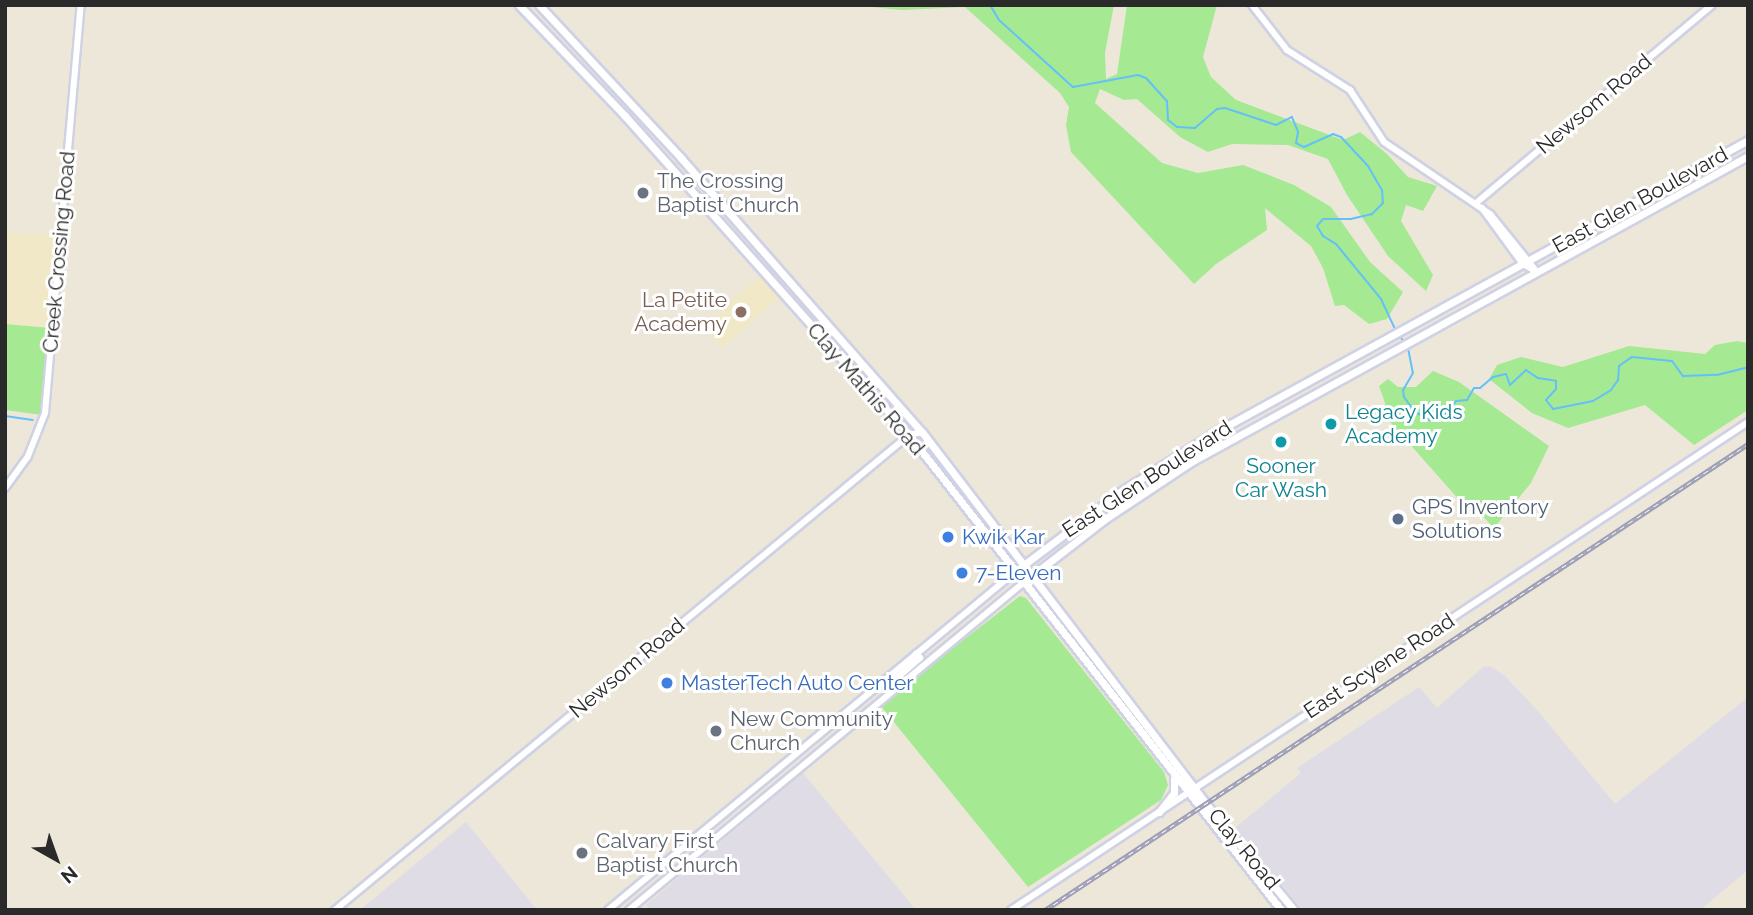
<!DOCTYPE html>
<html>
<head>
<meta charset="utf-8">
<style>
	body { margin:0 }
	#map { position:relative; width:1753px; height:915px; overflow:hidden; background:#ede7da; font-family:Raleway,sans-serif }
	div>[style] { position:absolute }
	.industrial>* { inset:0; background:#dfdce5 }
	.education>* { inset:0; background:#f1e8c8 }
	.green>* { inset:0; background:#a5e992 }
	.stream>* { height:2px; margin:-1px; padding:0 1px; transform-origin:1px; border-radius:1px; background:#64c0f9 }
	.roads { filter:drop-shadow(2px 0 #cfd1e4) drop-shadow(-2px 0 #cfd1e4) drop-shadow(0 2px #cfd1e4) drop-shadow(0 -2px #cfd1e4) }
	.tertiary>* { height:6px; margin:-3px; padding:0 3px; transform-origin:3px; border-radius:3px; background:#fff }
	.secondary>* { height:7px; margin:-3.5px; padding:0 3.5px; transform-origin:3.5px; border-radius:3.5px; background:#fff }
	.rail>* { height:4.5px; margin-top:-2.25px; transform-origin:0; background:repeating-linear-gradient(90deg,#fff 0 5px,#9d9db6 0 10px); box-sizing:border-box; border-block:2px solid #9d9db6 }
	.dots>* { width:19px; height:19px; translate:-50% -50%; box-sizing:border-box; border:4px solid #fff; border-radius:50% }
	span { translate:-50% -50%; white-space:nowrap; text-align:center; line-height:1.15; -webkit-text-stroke:6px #fff; paint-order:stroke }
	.street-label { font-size:21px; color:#2a2a2a }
	.worship-label { font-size:21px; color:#5b616d }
	.left { translate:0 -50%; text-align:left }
	.education-label { font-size:21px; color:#785e54 }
	.right { translate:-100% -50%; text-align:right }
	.culture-label { font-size:21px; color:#0d838f }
	.service-label { font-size:21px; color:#4e5e75 }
	.shop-label { font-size:21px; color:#366cbe }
	.frame { position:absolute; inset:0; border:7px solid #2a2a2a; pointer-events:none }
	.north { position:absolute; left:21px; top:824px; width:70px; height:70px; -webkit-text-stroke:5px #fff; paint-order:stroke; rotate:140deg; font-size:19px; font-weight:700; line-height:28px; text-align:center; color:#2a2a2a }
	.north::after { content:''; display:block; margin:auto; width:24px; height:32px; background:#2a2a2a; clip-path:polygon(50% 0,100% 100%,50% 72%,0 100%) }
</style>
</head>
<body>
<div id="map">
	<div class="industrial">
		<div style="clip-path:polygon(1490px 666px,1504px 675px,1537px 710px,1615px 804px,1748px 697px,1748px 870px,1700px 910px,1303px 910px,1235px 828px,1301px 773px,1297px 768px,1419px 687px,1437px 708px,1483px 667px)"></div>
		<div style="clip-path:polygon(803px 773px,916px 910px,650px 910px,646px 905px)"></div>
		<div style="clip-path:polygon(466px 822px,537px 910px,360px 910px)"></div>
	</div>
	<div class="education">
		<div style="clip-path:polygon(5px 232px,52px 235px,56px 239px,50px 328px,5px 324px)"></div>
		<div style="clip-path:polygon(760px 276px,779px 298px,721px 349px,703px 326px)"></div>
	</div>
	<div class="green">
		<div style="clip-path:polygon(851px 5px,1114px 5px,1105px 53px,1106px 79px,1117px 74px,1127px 5px,1217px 5px,1203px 57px,1211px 77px,1236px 100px,1343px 140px,1360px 132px,1387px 154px,1408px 177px,1437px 186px,1423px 211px,1406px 205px,1401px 221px,1433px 275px,1426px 291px,1388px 256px,1347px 195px,1328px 159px,1288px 145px,1232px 144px,1208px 152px,1180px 137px,1137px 99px,1124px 100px,1100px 89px,1095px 103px,1162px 163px,1198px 173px,1243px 165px,1294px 185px,1331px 207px,1370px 262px,1403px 292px,1387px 319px,1369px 324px,1344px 305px,1335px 306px,1323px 268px,1311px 246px,1265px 208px,1267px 230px,1216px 264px,1194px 284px,1071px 152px,1066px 125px,1069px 107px,1060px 93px,965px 7px,902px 10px)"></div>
		<div style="clip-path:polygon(5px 324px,50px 328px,42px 415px,5px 410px)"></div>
		<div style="clip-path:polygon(1737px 341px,1748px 343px,1748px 410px,1694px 445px,1645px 405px,1568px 428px,1532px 413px,1489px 379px,1497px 365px,1521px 357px,1563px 367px,1629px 346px,1705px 354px,1715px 345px)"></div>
		<div style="clip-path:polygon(1433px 371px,1459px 382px,1549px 446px,1531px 483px,1494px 528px,1476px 509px,1461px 502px,1384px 415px,1385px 403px,1379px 386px,1388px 379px,1398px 387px,1416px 387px)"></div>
		<div style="clip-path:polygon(1020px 596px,1026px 598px,1164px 772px,1168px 785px,1161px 800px,1028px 887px,880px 705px)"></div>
	</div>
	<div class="stream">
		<div style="left:990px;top:5px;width:17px;rotate:59deg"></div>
		<div style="left:999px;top:20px;width:100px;rotate:42.2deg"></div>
		<div style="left:1073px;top:87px;width:66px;rotate:-10.5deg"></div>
		<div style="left:1138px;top:75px;width:9px;rotate:21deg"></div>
		<div style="left:1146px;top:78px;width:31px;rotate:48deg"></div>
		<div style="left:1167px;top:101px;width:19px;rotate:87deg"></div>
		<div style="left:1168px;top:120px;width:11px;rotate:38deg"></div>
		<div style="left:1177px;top:127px;width:18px;rotate:3deg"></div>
		<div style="left:1195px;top:128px;width:29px;rotate:-41deg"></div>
		<div style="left:1217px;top:109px;width:8px;rotate:-7deg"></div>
		<div style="left:1225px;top:108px;width:54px;rotate:18.4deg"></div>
		<div style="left:1276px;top:125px;width:18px;rotate:-27deg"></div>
		<div style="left:1292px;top:117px;width:16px;rotate:68deg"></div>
		<div style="left:1298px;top:132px;width:11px;rotate:100deg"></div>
		<div style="left:1296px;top:143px;width:9px;rotate:27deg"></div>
		<div style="left:1304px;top:147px;width:32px;rotate:-24deg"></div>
		<div style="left:1333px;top:134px;width:9px;rotate:21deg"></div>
		<div style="left:1341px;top:137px;width:40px;rotate:47deg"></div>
		<div style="left:1368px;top:166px;width:28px;rotate:60deg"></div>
		<div style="left:1382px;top:190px;width:13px;rotate:86deg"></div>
		<div style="left:1383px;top:203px;width:16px;rotate:135deg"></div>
		<div style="left:1372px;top:214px;width:22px;rotate:167deg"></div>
		<div style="left:1351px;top:219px;width:28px;rotate:180deg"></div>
		<div style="left:1323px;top:219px;width:9px;rotate:131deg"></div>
		<div style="left:1317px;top:226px;width:12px;rotate:59deg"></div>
		<div style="left:1323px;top:236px;width:15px;rotate:32deg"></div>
		<div style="left:1336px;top:244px;width:71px;rotate:50.7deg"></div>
		<div style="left:1381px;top:299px;width:33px;rotate:65deg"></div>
		<div style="left:1398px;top:334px;width:11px;rotate:52deg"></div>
		<div style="left:1408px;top:348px;width:25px;rotate:79deg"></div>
		<div style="left:1413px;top:373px;width:20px;rotate:120deg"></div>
		<div style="left:1403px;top:390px;width:7px;rotate:82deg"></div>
		<div style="left:1404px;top:397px;width:19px;rotate:54deg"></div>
		<div style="left:1415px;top:412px;width:19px;rotate:28deg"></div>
		<div style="left:1432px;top:421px;width:9px;rotate:-13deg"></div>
		<div style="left:1441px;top:419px;width:23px;rotate:-50deg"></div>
		<div style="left:1456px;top:401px;width:11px;rotate:-5deg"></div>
		<div style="left:1467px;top:400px;width:14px;rotate:-60deg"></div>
		<div style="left:1474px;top:388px;width:6px"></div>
		<div style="left:1480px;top:388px;width:17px;rotate:-40deg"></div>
		<div style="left:1493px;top:377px;width:13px;rotate:-13deg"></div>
		<div style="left:1506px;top:374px;width:12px;rotate:70deg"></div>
		<div style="left:1510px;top:385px;width:22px;rotate:-43deg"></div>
		<div style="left:1526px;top:370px;width:14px;rotate:34deg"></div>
		<div style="left:1538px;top:378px;width:18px;rotate:9deg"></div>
		<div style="left:1556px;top:381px;width:8px;rotate:90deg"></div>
		<div style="left:1556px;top:389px;width:15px;rotate:132deg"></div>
		<div style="left:1546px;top:400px;width:11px;rotate:52deg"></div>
		<div style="left:1553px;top:409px;width:41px;rotate:-11.3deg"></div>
		<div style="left:1593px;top:401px;width:21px;rotate:-31deg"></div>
		<div style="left:1611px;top:390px;width:12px;rotate:-55deg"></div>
		<div style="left:1618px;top:380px;width:14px;rotate:-86deg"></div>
		<div style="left:1619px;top:366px;width:16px;rotate:-35deg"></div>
		<div style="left:1632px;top:357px;width:40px;rotate:5.7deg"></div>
		<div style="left:1672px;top:361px;width:19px;rotate:54deg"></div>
		<div style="left:1683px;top:376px;width:34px;rotate:-2deg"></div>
		<div style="left:1717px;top:375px;width:32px;rotate:-14deg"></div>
		<div style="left:5px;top:416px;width:28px;rotate:8deg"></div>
	</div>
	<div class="roads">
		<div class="tertiary">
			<div style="left:1252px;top:5px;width:57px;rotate:52.1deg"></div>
			<div style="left:1287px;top:50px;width:75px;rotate:32.4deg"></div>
			<div style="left:1350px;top:90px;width:62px;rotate:56.8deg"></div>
			<div style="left:1384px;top:142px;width:128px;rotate:34.2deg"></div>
			<div style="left:1490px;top:214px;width:75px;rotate:51deg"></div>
			<div style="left:1476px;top:203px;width:308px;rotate:-40deg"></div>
			<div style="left:1482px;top:208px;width:69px;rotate:53.8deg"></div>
			<div style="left:1523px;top:264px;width:14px;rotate:30deg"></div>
			<div style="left:5px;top:488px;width:39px;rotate:-54deg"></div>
			<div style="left:28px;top:456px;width:46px;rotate:-68.4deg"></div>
			<div style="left:45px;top:413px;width:410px;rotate:-85deg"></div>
			<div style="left:891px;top:692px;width:8px;rotate:-97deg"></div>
			<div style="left:890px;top:684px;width:40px;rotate:-41deg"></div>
			<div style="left:920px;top:658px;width:6px;rotate:-135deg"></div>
			<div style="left:335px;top:910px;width:745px;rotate:-39.61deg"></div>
			<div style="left:909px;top:435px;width:13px;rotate:-13deg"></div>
			<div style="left:608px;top:910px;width:529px;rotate:-39.71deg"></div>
			<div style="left:629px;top:910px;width:512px;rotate:-39.69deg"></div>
			<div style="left:1011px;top:910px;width:884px;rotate:-33.51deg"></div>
		</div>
		<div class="secondary">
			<div style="left:519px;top:5px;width:153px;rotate:46.3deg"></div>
			<div style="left:625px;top:116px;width:427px;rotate:48.3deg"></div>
			<div style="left:909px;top:435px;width:603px;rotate:51.93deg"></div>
			<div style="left:539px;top:5px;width:209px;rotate:47.1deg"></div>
			<div style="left:681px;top:158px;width:365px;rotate:48.7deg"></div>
			<div style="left:922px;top:432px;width:468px;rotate:52.6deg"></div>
			<div style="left:1206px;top:804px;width:138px;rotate:50.3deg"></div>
			<div style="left:1021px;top:567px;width:124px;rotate:-37.1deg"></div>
			<div style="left:1120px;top:492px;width:111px;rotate:-32.1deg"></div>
			<div style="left:1214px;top:433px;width:609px;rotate:-28.75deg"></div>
			<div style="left:1029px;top:578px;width:96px;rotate:-37.8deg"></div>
			<div style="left:1105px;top:519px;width:103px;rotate:-33.5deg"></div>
			<div style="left:1191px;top:462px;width:636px;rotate:-28.78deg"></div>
			<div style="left:1159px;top:812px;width:24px;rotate:-52deg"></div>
			<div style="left:1174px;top:793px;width:15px;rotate:-90deg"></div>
		</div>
	</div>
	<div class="rail">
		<div style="left:1045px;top:910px;width:843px;rotate:-33.54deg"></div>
	</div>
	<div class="dots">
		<div style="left:643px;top:193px;background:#6b7280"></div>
		<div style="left:741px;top:312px;background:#8d6e63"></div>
		<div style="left:1331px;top:424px;background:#0f9aa8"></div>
		<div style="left:1281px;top:442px;background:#0f9aa8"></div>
		<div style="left:1398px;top:519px;background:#5c6f8a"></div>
		<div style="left:948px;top:537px;background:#3f7fe0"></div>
		<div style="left:962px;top:573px;background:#3f7fe0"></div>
		<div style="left:667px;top:683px;background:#3f7fe0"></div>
		<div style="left:716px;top:731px;background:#6b7280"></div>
		<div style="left:582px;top:853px;background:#6b7280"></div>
	</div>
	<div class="street-label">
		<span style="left:1594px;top:104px;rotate:-40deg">Newsom Road</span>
		<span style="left:1640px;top:200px;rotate:-29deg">East Glen Boulevard</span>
		<span style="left:59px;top:252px;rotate:-85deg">Creek Crossing Road</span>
		<span style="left:866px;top:389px;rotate:49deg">Clay Mathis Road</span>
		<span style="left:1147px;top:479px;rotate:-33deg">East Glen Boulevard</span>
		<span style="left:1379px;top:666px;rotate:-33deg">East Scyene Road</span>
		<span style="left:627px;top:668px;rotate:-40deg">Newsom Road</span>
		<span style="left:1244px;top:849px;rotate:50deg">Clay Road</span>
	</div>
	<div class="worship-label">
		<span class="left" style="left:657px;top:193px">The Crossing<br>Baptist Church</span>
		<span class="left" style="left:730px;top:731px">New Community<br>Church</span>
		<span class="left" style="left:596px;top:853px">Calvary First<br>Baptist Church</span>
	</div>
	<div class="education-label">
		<span class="right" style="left:727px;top:312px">La Petite<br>Academy</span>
	</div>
	<div class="culture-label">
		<span class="left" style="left:1345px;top:424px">Legacy Kids<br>Academy</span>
		<span style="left:1281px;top:478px">Sooner<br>Car Wash</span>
	</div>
	<div class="service-label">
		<span class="left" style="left:1412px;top:519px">GPS Inventory<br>Solutions</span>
	</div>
	<div class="shop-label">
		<span class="left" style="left:962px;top:537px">Kwik Kar</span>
		<span class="left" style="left:976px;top:573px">7-Eleven</span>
		<span class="left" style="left:681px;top:683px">MasterTech Auto Center</span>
	</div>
	<div class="frame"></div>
	<div class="north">N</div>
</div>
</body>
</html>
